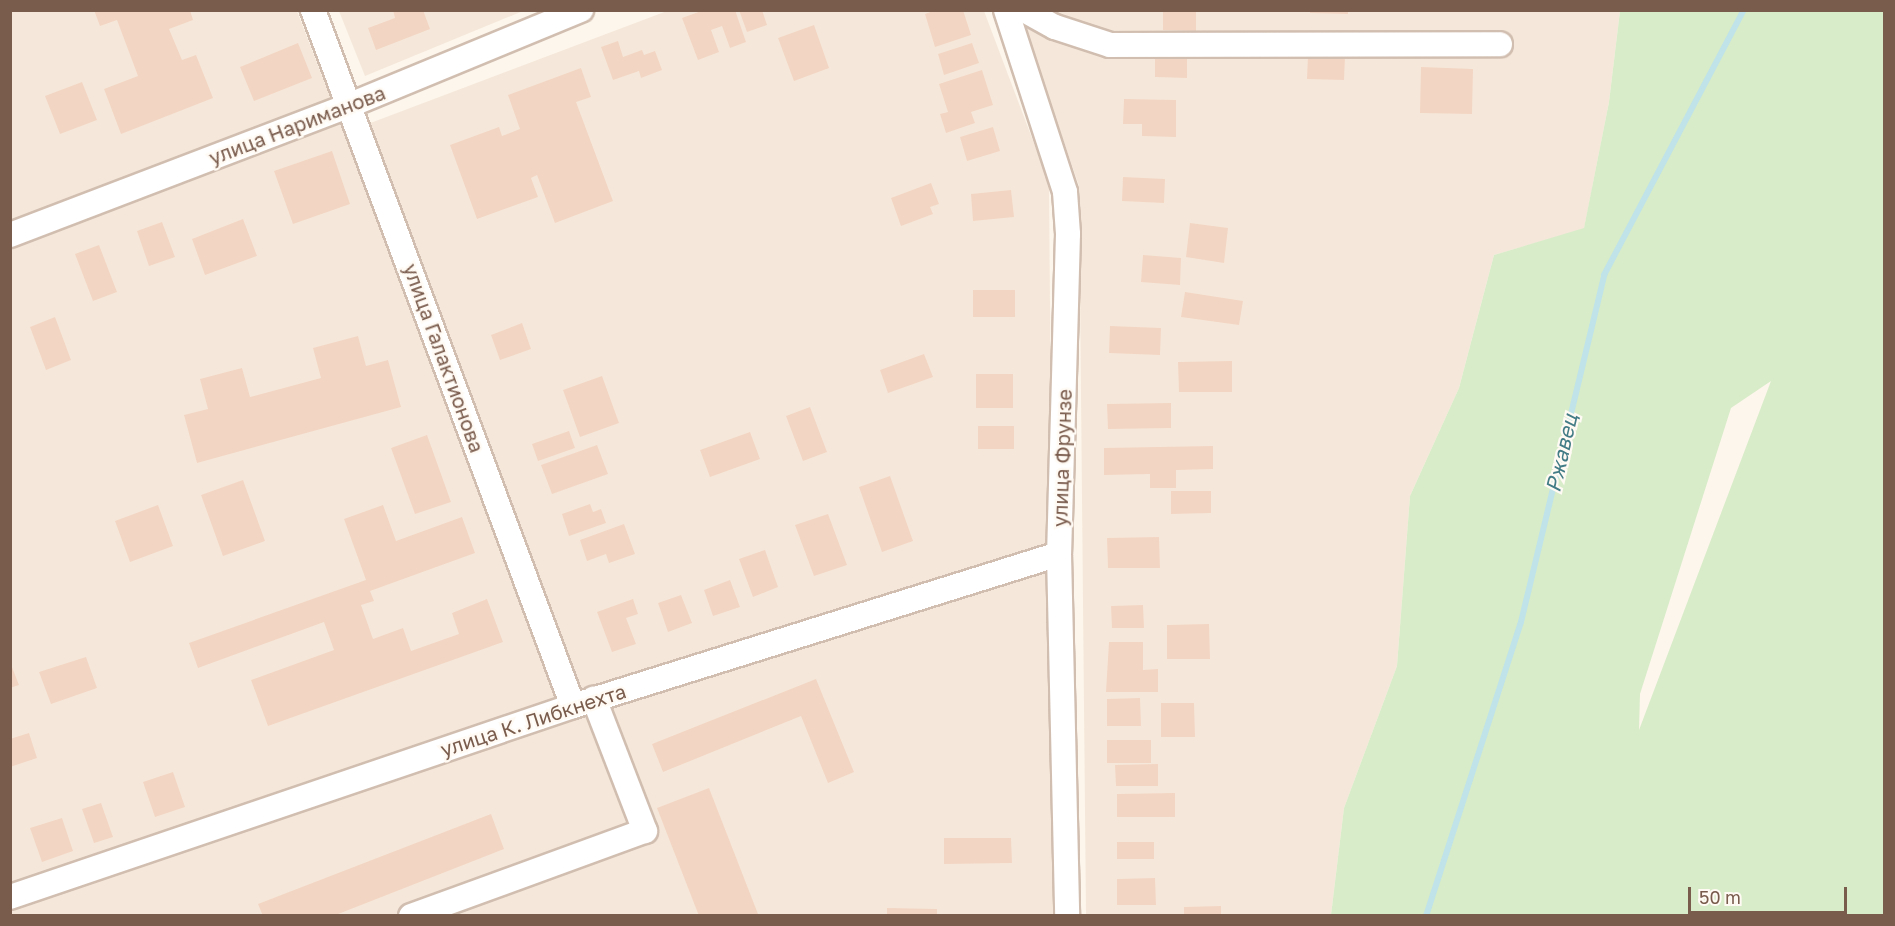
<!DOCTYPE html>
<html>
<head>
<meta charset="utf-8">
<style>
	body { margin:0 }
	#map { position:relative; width:1895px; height:926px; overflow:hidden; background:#fdf6ec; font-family:"Golos Text",sans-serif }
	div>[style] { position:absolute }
	.residential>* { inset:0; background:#f5e8da }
	.green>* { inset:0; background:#d8ecc9 }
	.stream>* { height:6px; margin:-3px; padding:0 3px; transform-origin:3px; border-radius:3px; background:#bfe3e8 }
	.building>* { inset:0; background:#f3d5c3 }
	.roads { filter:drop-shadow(2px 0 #d1beb0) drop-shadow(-2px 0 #d1beb0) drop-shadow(0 2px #d1beb0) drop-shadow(0 -2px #d1beb0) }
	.minor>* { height:24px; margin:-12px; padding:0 12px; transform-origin:12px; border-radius:12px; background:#fff }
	span { translate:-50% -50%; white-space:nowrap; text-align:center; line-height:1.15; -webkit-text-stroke:4.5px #fffaf3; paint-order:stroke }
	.street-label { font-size:20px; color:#7a5c4d }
	.water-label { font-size:21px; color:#437c86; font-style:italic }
	.frame { position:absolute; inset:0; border:12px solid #7a5c4d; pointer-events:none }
	.scale { position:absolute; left:1688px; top:887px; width:159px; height:27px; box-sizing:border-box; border:3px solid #7a5c4d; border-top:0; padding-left:8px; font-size:18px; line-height:21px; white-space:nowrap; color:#7a5c4d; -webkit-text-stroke:4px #fffaf3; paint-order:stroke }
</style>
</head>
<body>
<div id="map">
	<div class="residential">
		<div style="clip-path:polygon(10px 11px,297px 11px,344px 133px,667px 11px,984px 11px,1049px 183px,1055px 915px,11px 915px)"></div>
		<div style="clip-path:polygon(339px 11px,523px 11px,365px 76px)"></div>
		<div style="clip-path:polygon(1019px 11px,1620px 11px,1609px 102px,1584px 229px,1494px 255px,1459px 388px,1410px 496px,1397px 666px,1344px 808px,1331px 915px,1086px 915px,1079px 186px)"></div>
	</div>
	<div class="green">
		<div style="clip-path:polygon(evenodd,1620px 11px,1884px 11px,1884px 915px,1331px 915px,1344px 808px,1397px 666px,1410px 496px,1459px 388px,1494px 255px,1584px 228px,1609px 102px,1620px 11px,1771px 381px,1639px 730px,1640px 694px,1731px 408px,1771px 381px)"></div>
	</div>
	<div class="stream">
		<div style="left:1426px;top:916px;width:309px;rotate:-72.1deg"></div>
		<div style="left:1521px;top:622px;width:357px;rotate:-76.5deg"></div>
		<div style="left:1604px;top:275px;width:300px;rotate:-62.2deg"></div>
	</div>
	<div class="building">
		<div style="clip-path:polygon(94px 10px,190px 10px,193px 20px,169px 29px,182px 60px,196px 55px,213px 98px,121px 134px,104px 89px,138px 76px,117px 20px,100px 26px)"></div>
		<div style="clip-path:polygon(393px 10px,423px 10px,430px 29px,376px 50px,368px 28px,395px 18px)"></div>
		<div style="clip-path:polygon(704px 10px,735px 10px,746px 42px,730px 48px,722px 26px,711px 30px,719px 52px,698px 60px,682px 18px)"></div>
		<div style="clip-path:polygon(739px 10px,762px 10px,767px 25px,747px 32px)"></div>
		<div style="clip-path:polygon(936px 10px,963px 10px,971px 35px,935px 47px,925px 14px)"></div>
		<div style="clip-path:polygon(1163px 10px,1196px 10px,1196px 31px,1163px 30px)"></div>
		<div style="clip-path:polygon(1310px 10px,1348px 10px,1348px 14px,1310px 13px)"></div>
		<div style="clip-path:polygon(814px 25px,829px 68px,794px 81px,778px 38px)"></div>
		<div style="clip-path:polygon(618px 41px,623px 57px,642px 50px,644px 55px,655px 51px,662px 70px,641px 78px,639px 71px,613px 80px,601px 47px)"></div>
		<div style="clip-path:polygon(298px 43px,312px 78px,254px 101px,240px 67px)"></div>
		<div style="clip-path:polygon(972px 43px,979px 63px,944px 75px,938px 54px)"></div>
		<div style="clip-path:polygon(1308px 55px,1345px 56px,1344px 80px,1307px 79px)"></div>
		<div style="clip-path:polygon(1155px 59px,1187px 59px,1187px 78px,1155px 77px)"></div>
		<div style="clip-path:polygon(1421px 67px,1473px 69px,1472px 114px,1420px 113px)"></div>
		<div style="clip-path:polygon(581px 68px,591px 97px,576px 102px,613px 201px,555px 223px,537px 175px,531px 178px,538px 197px,477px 219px,450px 145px,499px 127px,502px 136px,520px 129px,508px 95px)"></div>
		<div style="clip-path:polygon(982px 70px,993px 105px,971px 112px,975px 123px,946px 133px,940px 114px,948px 112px,939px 84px)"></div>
		<div style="clip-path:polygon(82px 82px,97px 120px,60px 134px,45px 96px)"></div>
		<div style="clip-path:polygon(1124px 99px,1176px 100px,1176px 137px,1142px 136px,1142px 124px,1123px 124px)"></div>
		<div style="clip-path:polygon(993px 127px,1000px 151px,967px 161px,960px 137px)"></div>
		<div style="clip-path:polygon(332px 151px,350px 204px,293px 224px,274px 171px)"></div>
		<div style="clip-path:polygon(1123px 177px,1165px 179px,1164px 203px,1122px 201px)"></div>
		<div style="clip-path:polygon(931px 183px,939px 204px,930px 207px,933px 214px,901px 226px,891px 198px)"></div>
		<div style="clip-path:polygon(1011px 190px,1014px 217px,973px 221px,971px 194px)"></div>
		<div style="clip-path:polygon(243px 219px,257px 256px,205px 275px,192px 239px)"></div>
		<div style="clip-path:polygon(162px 222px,175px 257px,149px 266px,137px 231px)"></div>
		<div style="clip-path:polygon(1190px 223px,1228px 228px,1224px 263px,1186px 257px)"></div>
		<div style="clip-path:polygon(99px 245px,117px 292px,93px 301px,75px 254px)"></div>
		<div style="clip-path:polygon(1143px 255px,1181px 258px,1180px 285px,1141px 282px)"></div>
		<div style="clip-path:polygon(973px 290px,1015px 290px,1015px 317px,973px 317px)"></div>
		<div style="clip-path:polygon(1185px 292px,1243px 301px,1239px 325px,1181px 317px)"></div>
		<div style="clip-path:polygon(55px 317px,71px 360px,46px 370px,30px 327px)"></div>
		<div style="clip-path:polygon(522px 323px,531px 349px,500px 360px,491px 335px)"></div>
		<div style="clip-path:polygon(1110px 326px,1161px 328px,1160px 355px,1109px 353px)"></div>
		<div style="clip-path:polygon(358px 336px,366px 366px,388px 360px,401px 407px,197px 463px,184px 415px,208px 409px,200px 379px,242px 368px,250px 397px,321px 378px,313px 348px)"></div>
		<div style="clip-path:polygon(924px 354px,933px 377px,888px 393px,880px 370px)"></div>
		<div style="clip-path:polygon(1232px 361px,1232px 392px,1179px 392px,1178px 362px)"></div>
		<div style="clip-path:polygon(976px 374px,1013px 374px,1013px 408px,976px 408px)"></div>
		<div style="clip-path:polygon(602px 376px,619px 423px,580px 437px,563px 390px)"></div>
		<div style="clip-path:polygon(1171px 403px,1171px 428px,1108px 429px,1107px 404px)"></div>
		<div style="clip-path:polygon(810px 407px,827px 452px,803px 461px,786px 416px)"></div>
		<div style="clip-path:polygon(978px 426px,1014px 426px,1014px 449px,978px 449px)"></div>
		<div style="clip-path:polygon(569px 431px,575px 448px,538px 461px,532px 444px)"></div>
		<div style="clip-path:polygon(750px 432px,760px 459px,710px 477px,700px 450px)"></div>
		<div style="clip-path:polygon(427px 435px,451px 502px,415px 514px,391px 448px)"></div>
		<div style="clip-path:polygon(597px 445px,608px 474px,552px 494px,541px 465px)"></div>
		<div style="clip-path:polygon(1213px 446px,1213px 469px,1176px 470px,1176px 488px,1150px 488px,1150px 474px,1104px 475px,1104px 448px)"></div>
		<div style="clip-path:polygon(890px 476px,913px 541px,882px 552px,859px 487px)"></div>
		<div style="clip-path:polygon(243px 480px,265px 541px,223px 556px,201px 495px)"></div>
		<div style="clip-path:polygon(1171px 491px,1211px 491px,1211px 513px,1171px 514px)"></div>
		<div style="clip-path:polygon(590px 504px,593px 512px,601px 509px,606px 523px,569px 536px,562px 514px)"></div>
		<div style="clip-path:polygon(158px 505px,173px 546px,130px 562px,115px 521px)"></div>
		<div style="clip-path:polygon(383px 505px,396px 541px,462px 517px,475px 553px,370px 591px,374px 601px,361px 605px,373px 639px,403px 628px,411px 651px,459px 634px,452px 613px,487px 599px,503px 642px,268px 726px,251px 680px,334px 650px,324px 622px,198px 668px,189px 643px,366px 580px,344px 519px)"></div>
		<div style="clip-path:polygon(828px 514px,847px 565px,814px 576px,795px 525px)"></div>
		<div style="clip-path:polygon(624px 524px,635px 554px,609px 563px,606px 554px,587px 561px,580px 540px)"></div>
		<div style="clip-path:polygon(1159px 537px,1160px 568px,1108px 568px,1107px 538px)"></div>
		<div style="clip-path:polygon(765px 550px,778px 587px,753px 597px,739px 559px)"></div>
		<div style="clip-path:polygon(730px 580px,740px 607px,713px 616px,704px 590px)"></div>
		<div style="clip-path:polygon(681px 595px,692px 623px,668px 632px,658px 603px)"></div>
		<div style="clip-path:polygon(633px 599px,638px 614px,626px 618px,636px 644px,612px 652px,597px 612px)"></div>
		<div style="clip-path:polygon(1143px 605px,1144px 628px,1112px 628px,1111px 606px)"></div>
		<div style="clip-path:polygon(1209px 624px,1210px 659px,1167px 659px,1167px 625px)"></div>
		<div style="clip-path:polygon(1109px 642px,1143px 642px,1143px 670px,1158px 669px,1158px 692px,1106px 692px)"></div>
		<div style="clip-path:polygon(86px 657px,97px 688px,51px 704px,39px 672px)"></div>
		<div style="clip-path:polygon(10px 662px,19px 685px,10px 688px)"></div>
		<div style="clip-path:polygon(816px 679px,854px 772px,828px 783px,801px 716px,663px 772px,652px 744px)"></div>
		<div style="clip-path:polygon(1140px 698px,1141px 726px,1107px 726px,1107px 699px)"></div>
		<div style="clip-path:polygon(1161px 703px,1194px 703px,1195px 737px,1161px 737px)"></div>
		<div style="clip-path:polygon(29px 733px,37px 758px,10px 767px,10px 739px)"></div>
		<div style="clip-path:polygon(1107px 740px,1151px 740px,1151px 763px,1107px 763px)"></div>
		<div style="clip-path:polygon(1158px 764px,1158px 786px,1116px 786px,1115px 765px)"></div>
		<div style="clip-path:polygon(173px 772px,185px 807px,155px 817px,143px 782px)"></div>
		<div style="clip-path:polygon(709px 788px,758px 914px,755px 916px,699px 916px,657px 808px)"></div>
		<div style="clip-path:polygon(1175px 793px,1175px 817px,1117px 817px,1117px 794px)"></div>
		<div style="clip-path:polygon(101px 803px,113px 837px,94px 843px,82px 809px)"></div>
		<div style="clip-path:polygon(491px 814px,504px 849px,333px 916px,263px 916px,258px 904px)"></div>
		<div style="clip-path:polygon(62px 818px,73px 851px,42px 862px,30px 828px)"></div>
		<div style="clip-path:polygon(944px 838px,1011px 838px,1012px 863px,944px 864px)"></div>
		<div style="clip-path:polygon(1117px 842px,1154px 842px,1154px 859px,1117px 859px)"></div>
		<div style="clip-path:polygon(1155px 878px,1156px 905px,1117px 905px,1117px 879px)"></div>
		<div style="clip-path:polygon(1221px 906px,1221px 916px,1184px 916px,1184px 907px)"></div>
		<div style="clip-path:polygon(887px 908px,937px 909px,937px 916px,887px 916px)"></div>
	</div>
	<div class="roads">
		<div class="minor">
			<div style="left:313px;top:10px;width:743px;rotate:69.52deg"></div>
			<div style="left:1006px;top:10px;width:191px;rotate:72deg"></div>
			<div style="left:1065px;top:192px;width:42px;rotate:85.9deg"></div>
			<div style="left:1068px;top:234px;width:320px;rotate:91.6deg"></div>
			<div style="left:1059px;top:554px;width:362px;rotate:88.7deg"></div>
			<div style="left:1024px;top:10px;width:35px;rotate:29deg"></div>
			<div style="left:1055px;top:27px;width:58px;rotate:18.1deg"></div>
			<div style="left:1110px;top:45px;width:390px;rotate:-0.1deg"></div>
			<div style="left:10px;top:235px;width:364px;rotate:-20.9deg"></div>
			<div style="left:350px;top:105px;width:250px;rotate:-22.4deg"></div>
			<div style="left:10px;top:897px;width:595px;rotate:-18.74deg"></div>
			<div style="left:573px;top:706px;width:509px;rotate:-17.37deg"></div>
			<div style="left:411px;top:916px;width:249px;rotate:-20deg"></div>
			<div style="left:645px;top:831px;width:142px;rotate:-111.1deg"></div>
		</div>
	</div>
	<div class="street-label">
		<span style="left:297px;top:125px;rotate:-21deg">улица Нариманова</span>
		<span style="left:444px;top:358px;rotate:70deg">улица Галактионова</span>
		<span style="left:1062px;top:458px;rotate:-88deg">улица Фрунзе</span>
		<span style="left:533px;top:720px;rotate:-18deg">улица К. Либкнехта</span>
	</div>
	<div class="water-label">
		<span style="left:1561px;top:453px;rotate:-77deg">Ржавец</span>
	</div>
	<div class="frame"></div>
	<div class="scale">50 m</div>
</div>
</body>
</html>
